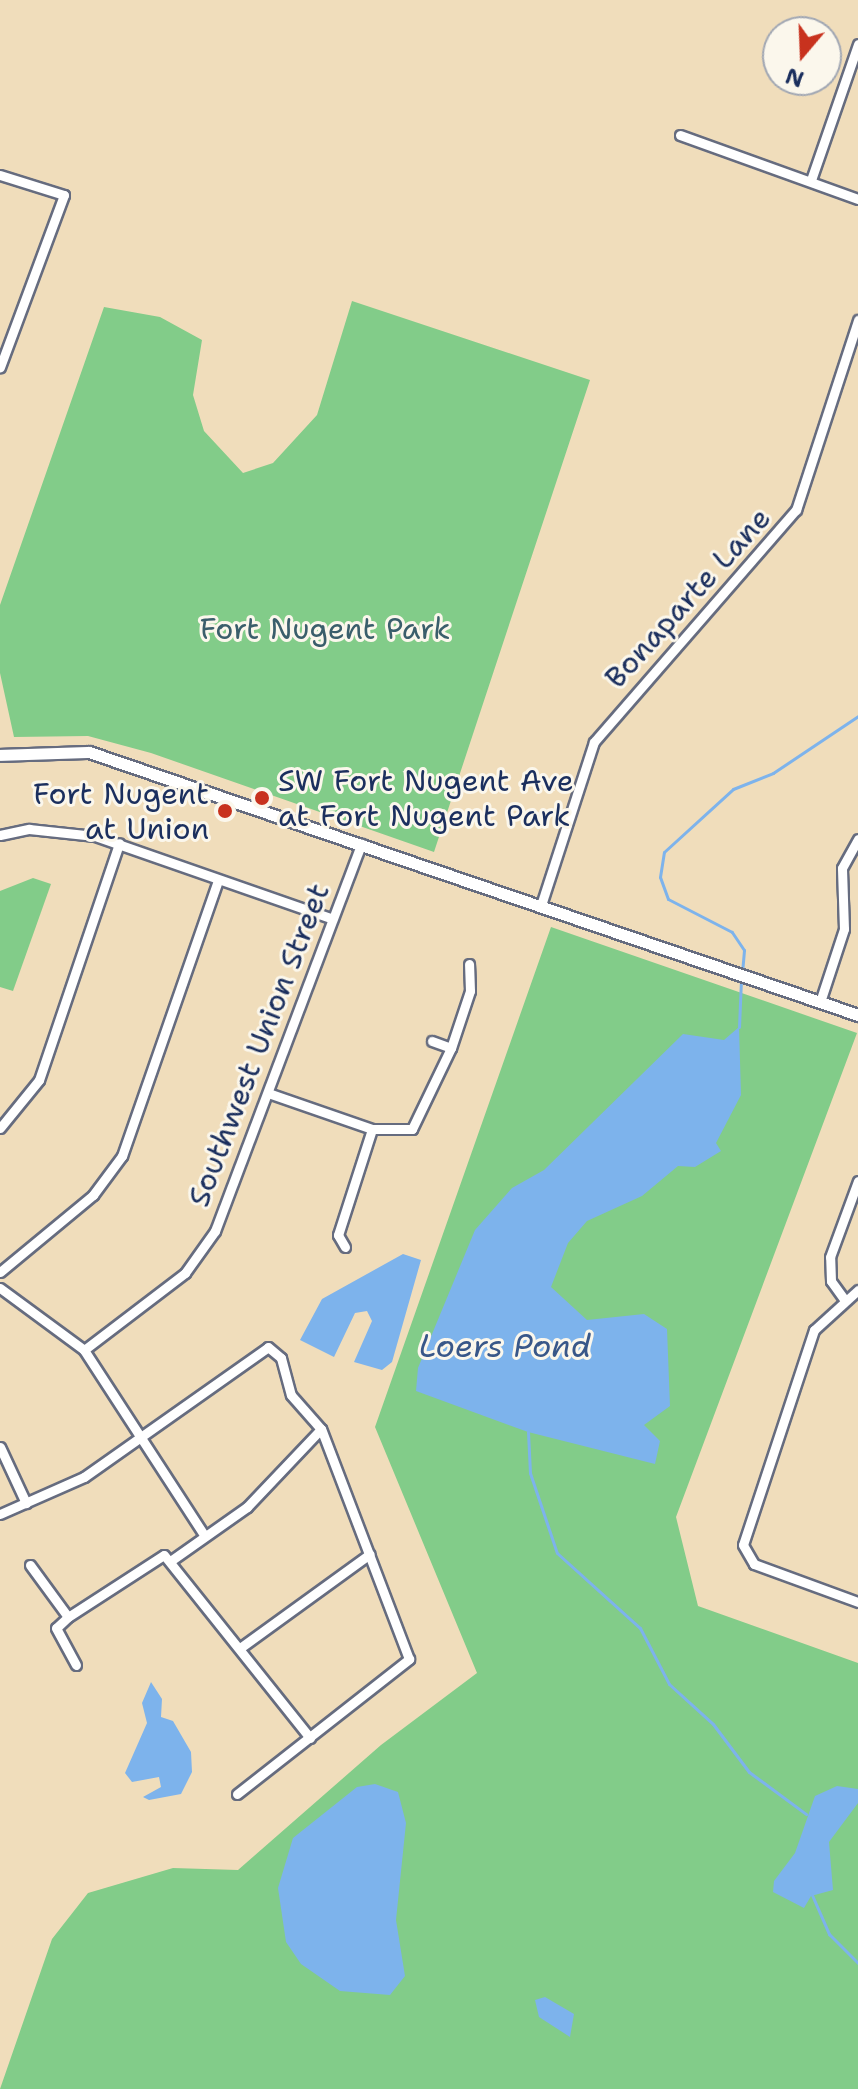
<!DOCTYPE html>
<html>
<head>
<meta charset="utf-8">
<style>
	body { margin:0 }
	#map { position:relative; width:858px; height:2089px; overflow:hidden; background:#f0ddbb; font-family:"Shantell Sans",sans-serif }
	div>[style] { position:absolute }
	.green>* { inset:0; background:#82cc89 }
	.water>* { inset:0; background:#7db3ec }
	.stream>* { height:3px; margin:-1.5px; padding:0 1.5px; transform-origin:1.5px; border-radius:1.5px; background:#7db3ec }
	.roads { filter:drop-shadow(2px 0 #666c7f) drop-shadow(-2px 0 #666c7f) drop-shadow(0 2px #666c7f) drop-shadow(0 -2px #666c7f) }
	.minor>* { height:9px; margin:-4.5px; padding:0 4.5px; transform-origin:4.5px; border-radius:4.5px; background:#fff }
	.tertiary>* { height:11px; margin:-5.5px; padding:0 5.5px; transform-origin:5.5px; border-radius:5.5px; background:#fff }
	.dots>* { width:22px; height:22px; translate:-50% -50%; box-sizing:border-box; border:4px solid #fbf7ec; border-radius:50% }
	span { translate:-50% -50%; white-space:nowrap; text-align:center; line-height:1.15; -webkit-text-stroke:6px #fbf7ec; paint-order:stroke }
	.street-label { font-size:30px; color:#1b2f5e }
	.park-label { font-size:30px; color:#3a5e6b }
	.poi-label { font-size:30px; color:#1b2f5e }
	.left { translate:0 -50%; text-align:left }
	.right { translate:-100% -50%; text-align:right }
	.water-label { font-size:32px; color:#385789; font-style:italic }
	.north { position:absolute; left:762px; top:16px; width:80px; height:80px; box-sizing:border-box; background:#fbf7ec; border:2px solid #a1a7b3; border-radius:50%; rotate:199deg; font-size:22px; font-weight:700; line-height:32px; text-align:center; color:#1b2f5e }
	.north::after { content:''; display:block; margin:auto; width:28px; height:36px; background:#c8321e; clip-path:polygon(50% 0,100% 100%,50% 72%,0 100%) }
</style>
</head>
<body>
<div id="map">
	<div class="green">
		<div style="clip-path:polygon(352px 301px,590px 380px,434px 852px,151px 753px,88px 736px,14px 737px,0 673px,0 605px,104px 307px,160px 317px,202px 340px,193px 395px,204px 431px,243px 473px,273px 463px,317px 415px)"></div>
		<div style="clip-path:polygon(33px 878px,51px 884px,13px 991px,0 987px,0 891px)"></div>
		<div style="clip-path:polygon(551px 927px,857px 1033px,676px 1517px,698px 1606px,858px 1663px,858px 2089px,0 2089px,52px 1939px,88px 1893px,173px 1868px,238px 1870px,381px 1745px,477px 1673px,375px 1427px)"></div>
	</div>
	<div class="water">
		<div style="clip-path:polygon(739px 1027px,741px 1095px,716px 1143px,721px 1151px,695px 1167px,678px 1166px,642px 1196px,587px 1221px,568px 1243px,551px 1287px,587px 1320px,644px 1314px,667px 1329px,670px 1406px,644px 1425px,660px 1441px,655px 1464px,528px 1432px,416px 1391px,418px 1368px,475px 1230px,512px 1188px,544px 1170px,683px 1034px,724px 1040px)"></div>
		<div style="clip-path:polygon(403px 1254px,421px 1260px,392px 1362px,382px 1370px,354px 1362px,372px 1321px,367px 1311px,355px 1313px,334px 1357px,300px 1340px,322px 1299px)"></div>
		<div style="clip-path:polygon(151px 1682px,162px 1699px,161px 1717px,173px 1721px,191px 1752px,192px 1772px,181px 1794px,149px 1800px,143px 1797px,161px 1787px,159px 1777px,132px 1782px,125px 1773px,147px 1723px,142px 1703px)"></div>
		<div style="clip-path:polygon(375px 1784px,398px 1792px,406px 1823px,396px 1920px,405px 1976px,390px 1995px,340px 1991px,301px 1964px,286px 1942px,278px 1888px,293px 1838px,357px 1787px)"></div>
		<div style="clip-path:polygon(837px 1786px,858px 1789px,858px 1803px,829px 1842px,833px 1890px,811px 1896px,804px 1908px,773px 1892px,774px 1881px,795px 1853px,815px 1796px)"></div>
		<div style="clip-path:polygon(545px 1997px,574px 2014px,570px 2037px,539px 2017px,535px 2000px)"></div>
	</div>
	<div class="stream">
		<div style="left:742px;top:973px;width:23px;rotate:-85deg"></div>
		<div style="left:744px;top:950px;width:22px;rotate:-124deg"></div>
		<div style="left:732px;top:932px;width:72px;rotate:-152.7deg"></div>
		<div style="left:668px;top:899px;width:23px;rotate:-110deg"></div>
		<div style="left:660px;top:877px;width:25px;rotate:-81deg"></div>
		<div style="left:664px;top:852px;width:93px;rotate:-42.4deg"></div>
		<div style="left:733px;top:789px;width:43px;rotate:-21.8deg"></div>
		<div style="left:773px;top:773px;width:102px;rotate:-33.8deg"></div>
		<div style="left:739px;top:1027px;width:47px;rotate:-87.6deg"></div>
		<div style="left:528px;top:1432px;width:41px;rotate:87.2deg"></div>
		<div style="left:530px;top:1473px;width:84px;rotate:71.4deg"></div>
		<div style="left:557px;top:1553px;width:112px;rotate:42.1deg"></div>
		<div style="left:640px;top:1628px;width:63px;rotate:62.6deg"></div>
		<div style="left:669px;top:1684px;width:59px;rotate:42.3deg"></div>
		<div style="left:713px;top:1724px;width:60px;rotate:53.1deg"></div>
		<div style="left:749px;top:1772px;width:71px;rotate:36.4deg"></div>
		<div style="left:812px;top:1895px;width:43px;rotate:66.4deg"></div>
		<div style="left:829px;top:1934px;width:41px;rotate:45deg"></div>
	</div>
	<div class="roads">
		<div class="minor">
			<div style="left:680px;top:135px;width:189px;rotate:19.8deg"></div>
			<div style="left:0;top:175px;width:67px;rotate:17.4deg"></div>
			<div style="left:64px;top:195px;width:184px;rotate:110.4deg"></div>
			<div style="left:811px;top:180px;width:144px;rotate:-70.9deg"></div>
			<div style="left:0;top:835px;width:30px;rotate:-12deg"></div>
			<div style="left:29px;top:829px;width:66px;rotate:6.1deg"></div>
			<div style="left:95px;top:836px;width:250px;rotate:19.2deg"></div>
			<div style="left:542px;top:902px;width:168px;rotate:-72deg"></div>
			<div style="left:594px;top:742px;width:308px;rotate:-49deg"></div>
			<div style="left:796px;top:510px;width:200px;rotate:-71.9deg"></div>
			<div style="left:820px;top:1002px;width:77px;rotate:-71.8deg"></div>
			<div style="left:844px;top:929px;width:61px;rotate:-91.9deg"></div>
			<div style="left:842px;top:868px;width:33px;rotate:-61deg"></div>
			<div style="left:432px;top:1041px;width:20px;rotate:20deg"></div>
			<div style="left:271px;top:1094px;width:107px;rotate:19.1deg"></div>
			<div style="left:372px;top:1129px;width:40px"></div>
			<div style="left:412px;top:1129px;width:90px;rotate:-64.3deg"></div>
			<div style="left:451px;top:1048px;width:60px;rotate:-71.6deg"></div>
			<div style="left:470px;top:991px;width:27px;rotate:-92deg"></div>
			<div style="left:0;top:1128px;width:62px;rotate:-50.9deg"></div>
			<div style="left:39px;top:1080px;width:250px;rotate:-71.3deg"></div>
			<div style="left:345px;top:1247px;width:14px;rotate:-120deg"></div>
			<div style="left:338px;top:1235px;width:111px;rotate:-72.2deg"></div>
			<div style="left:0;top:1272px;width:121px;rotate:-39.6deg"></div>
			<div style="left:93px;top:1195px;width:49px;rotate:-53.4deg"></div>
			<div style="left:122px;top:1156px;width:291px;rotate:-70.8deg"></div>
			<div style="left:0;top:1288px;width:104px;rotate:36.4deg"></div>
			<div style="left:84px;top:1350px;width:221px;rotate:57deg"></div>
			<div style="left:858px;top:1290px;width:59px;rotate:137.7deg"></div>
			<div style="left:814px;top:1330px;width:226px;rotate:108.3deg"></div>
			<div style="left:743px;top:1545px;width:22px;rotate:60deg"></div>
			<div style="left:754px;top:1564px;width:111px;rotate:20.1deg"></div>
			<div style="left:844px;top:1299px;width:22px;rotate:-126deg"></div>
			<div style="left:831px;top:1281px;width:24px;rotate:-92deg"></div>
			<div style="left:830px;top:1257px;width:81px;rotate:-69.8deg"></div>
			<div style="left:84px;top:1350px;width:127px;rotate:-37.3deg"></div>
			<div style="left:185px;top:1273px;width:52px;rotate:-54.5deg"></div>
			<div style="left:215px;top:1231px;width:414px;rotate:-69.3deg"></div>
			<div style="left:0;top:1447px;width:62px;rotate:65.1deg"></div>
			<div style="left:0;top:1514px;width:92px;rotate:-23.8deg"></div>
			<div style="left:84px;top:1477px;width:225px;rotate:-35.2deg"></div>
			<div style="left:268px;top:1347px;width:17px;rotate:40deg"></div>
			<div style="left:281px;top:1358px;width:38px;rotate:75deg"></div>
			<div style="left:291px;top:1395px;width:45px;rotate:48.6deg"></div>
			<div style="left:321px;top:1429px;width:108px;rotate:133.5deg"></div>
			<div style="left:247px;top:1507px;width:92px;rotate:144.8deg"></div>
			<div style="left:30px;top:1565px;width:64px;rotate:53.8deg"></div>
			<div style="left:68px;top:1617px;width:114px;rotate:-32.9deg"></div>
			<div style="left:164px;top:1555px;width:234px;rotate:51.4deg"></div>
			<div style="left:68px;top:1617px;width:16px;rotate:137deg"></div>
			<div style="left:56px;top:1628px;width:42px;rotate:61.6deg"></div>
			<div style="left:240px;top:1648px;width:160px;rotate:-35.9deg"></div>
			<div style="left:237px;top:1794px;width:219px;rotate:-38.1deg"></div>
			<div style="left:409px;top:1659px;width:246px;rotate:-110.9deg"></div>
		</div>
		<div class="tertiary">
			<div style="left:0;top:755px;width:89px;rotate:-1.9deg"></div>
			<div style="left:89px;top:752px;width:813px;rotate:18.88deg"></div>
		</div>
	</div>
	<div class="dots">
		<div style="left:262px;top:798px;background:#c8321e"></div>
		<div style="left:225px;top:811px;background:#c8321e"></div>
	</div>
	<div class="street-label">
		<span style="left:688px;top:598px;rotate:-48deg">Bonaparte Lane</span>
		<span style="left:259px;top:1045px;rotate:-69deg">Southwest Union Street</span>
	</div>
	<div class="park-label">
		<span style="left:325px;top:629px">Fort Nugent Park</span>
	</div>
	<div class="poi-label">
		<span class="left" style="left:278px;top:798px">SW Fort Nugent Ave<br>at Fort Nugent Park</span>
		<span class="right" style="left:209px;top:811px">Fort Nugent<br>at Union</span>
	</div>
	<div class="water-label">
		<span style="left:505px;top:1346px">Loers Pond</span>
	</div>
	<div class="north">N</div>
</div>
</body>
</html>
